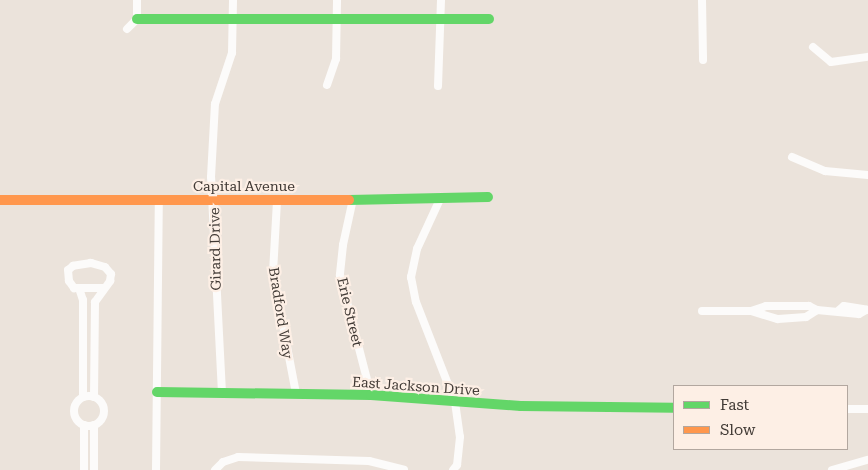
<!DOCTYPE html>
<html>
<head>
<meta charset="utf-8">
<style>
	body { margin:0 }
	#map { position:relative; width:868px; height:470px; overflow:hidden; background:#ebe3db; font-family:"Roboto Serif",serif }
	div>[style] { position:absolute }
	.street>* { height:8px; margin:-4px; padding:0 4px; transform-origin:4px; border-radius:4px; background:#fcfbfa }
	.street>.ring { margin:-4px; padding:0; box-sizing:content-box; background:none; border:8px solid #fcfbfa; border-radius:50% }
	.fast>* { height:10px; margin:-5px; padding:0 5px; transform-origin:5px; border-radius:5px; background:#63d668 }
	.slow>* { height:10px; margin:-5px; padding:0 5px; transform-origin:5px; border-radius:5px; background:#ff974d }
	span { translate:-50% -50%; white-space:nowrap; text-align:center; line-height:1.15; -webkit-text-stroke:4.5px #fdefe5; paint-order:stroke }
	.street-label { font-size:14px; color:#413a35 }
	.legend { position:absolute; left:673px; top:385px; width:175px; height:65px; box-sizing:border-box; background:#fdefe5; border:1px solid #b2a79f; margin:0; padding:6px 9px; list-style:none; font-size:15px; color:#413a35 }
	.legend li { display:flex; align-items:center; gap:10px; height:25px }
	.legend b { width:25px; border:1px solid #b2a79f }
</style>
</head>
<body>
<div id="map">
	<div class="street">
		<div style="left:702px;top:0;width:60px;rotate:89deg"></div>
		<div style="left:127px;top:29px;width:14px;rotate:-45deg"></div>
		<div style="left:137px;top:19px;width:19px;rotate:-90deg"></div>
		<div style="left:813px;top:47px;width:23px;rotate:40deg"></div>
		<div style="left:831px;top:62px;width:37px;rotate:-8deg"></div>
		<div style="left:327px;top:85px;width:28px;rotate:-71deg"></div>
		<div style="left:336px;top:59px;width:59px;rotate:-89deg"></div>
		<div style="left:438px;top:86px;width:86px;rotate:-88deg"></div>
		<div style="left:792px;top:157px;width:36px;rotate:23deg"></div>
		<div style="left:825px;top:171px;width:43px;rotate:5.3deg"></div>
		<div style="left:441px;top:197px;width:57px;rotate:114.8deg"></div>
		<div style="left:417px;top:249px;width:29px;rotate:102deg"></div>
		<div style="left:411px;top:277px;width:25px;rotate:79deg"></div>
		<div style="left:416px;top:302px;width:107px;rotate:68.7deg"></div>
		<div style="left:455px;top:402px;width:35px;rotate:82deg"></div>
		<div style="left:460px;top:437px;width:28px;rotate:96deg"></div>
		<div style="left:457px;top:465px;width:6px;rotate:129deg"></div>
		<div style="left:353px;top:199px;width:47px;rotate:102.3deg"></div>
		<div style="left:343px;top:245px;width:30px;rotate:96deg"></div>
		<div style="left:340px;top:275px;width:124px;rotate:75.5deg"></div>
		<div style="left:277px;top:201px;width:72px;rotate:93.2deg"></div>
		<div style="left:273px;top:273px;width:123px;rotate:79.2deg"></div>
		<div style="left:79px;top:288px;width:13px;rotate:72deg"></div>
		<div style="left:83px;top:300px;width:97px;rotate:90deg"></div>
		<div style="left:839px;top:310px;width:6px;rotate:-39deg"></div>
		<div style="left:844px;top:306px;width:24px;rotate:9deg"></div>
		<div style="left:702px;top:311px;width:49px"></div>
		<div style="left:751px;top:311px;width:16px;rotate:-18deg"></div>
		<div style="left:766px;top:306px;width:43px"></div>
		<div style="left:809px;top:306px;width:9px;rotate:27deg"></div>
		<div style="left:751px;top:311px;width:28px;rotate:17deg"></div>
		<div style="left:778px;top:319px;width:28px;rotate:-4deg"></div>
		<div style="left:806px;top:317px;width:13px;rotate:-32deg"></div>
		<div style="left:817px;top:310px;width:42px;rotate:5.4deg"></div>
		<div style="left:859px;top:314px;width:8px;rotate:-30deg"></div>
		<div style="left:222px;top:393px;width:216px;rotate:-92.9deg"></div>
		<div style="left:211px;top:177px;width:73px;rotate:-86.9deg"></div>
		<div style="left:215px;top:104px;width:54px;rotate:-71.6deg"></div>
		<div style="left:232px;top:53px;width:53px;rotate:-88.9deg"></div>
		<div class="ring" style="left:74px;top:396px;width:22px;height:22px"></div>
		<div style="left:94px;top:397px;width:95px;rotate:-89.4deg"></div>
		<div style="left:95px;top:302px;width:26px;rotate:-54deg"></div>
		<div style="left:110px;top:281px;width:7px;rotate:-82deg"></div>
		<div style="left:111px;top:274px;width:9px;rotate:-131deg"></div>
		<div style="left:105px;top:267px;width:15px;rotate:-164deg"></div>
		<div style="left:91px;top:263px;width:18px;rotate:171deg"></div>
		<div style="left:73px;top:266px;width:6px;rotate:141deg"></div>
		<div style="left:68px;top:270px;width:11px;rotate:85deg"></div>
		<div style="left:69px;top:281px;width:9px;rotate:54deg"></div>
		<div style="left:74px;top:288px;width:30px"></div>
		<div style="left:847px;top:409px;width:21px"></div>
		<div style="left:84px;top:425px;width:45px;rotate:90deg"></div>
		<div style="left:94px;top:425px;width:45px;rotate:90deg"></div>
		<div style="left:156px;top:470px;width:270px;rotate:-89.4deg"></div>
		<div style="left:215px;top:470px;width:11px;rotate:-45deg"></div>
		<div style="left:223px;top:462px;width:16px;rotate:-18deg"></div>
		<div style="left:238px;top:457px;width:131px;rotate:1.7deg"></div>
		<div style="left:369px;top:461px;width:36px;rotate:14deg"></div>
		<div style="left:832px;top:470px;width:37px;rotate:-16deg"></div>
	</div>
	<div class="fast">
		<div style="left:137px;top:19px;width:352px"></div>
		<div style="left:349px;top:200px;width:139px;rotate:-1.2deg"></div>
		<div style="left:157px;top:392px;width:214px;rotate:0.8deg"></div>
		<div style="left:371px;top:395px;width:150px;rotate:4.2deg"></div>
		<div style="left:521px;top:406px;width:153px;rotate:0.7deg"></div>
	</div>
	<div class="slow">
		<div style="left:0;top:200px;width:349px"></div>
	</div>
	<div class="street-label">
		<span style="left:244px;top:186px">Capital Avenue</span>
		<span style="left:215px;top:249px;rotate:-91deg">Girard Drive</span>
		<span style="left:350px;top:312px;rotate:77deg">Erie Street</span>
		<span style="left:281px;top:313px;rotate:81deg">Bradford Way</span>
		<span style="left:416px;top:386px;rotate:4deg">East Jackson Drive</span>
	</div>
	<ul class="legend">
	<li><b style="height:6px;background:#63d668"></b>Fast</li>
	<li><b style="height:6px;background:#ff974d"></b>Slow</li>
	</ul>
</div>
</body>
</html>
